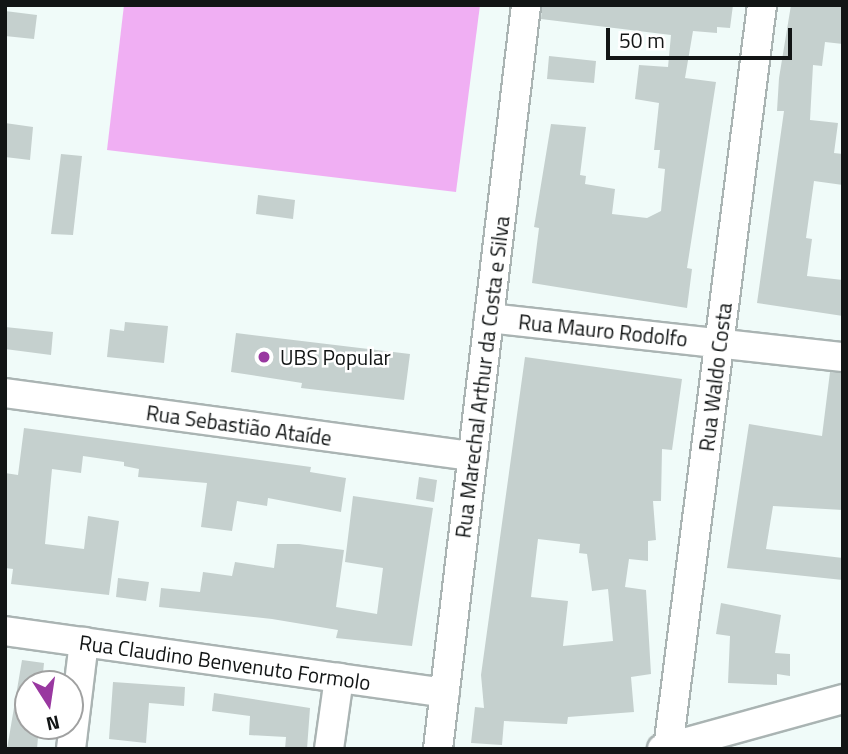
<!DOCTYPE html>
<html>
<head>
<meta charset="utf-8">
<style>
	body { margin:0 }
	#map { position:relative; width:848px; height:754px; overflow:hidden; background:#f0fbf9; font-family:"Titillium Web",sans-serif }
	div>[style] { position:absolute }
	.green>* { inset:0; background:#f0aff3 }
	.building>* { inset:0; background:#c5d0ce }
	.roads { filter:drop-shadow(2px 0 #aab4b3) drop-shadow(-2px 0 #aab4b3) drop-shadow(0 2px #aab4b3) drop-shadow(0 -2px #aab4b3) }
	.street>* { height:28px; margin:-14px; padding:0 14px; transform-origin:14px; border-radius:14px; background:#fff }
	.dots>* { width:19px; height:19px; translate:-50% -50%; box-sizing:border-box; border:4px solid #fff; border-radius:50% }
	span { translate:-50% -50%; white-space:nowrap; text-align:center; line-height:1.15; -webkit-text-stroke:5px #fff; paint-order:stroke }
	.street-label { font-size:21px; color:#121515 }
	.poi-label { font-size:21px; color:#121515 }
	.left { translate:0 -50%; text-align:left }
	.frame { position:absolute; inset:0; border:7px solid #121515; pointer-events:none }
	.north { position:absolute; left:14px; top:670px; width:70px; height:70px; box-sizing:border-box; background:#fff; border:2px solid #a0a1a1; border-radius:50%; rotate:168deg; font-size:19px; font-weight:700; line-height:28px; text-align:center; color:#121515 }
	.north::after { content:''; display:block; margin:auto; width:24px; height:32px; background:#9938a0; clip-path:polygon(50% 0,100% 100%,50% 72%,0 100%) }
	.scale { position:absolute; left:606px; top:28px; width:186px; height:32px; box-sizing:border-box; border:4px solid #121515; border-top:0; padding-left:9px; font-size:21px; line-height:24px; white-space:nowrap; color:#121515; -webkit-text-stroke:5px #fff; paint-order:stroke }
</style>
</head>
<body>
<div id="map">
	<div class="green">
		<div style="clip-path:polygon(124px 5px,480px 5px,456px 192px,107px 150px)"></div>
	</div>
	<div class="building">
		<div style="clip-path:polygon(542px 5px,733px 5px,730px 28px,717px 27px,717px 33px,693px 31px,685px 78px,716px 82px,687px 268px,692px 269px,687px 308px,532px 283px,539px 228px,534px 227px,551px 124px,586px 127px,580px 175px,586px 176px,585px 184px,615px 189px,612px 214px,647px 218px,661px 211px,665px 169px,658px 168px,660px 150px,654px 150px,659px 103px,635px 99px,639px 65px,668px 67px,671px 35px,541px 19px)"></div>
		<div style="clip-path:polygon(791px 5px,843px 5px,843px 44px,825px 42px,822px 66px,813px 65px,810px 120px,838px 123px,834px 153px,843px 154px,843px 185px,814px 181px,806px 238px,812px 239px,807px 276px,843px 280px,843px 316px,757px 303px,784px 111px,777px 111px,779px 78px)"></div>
		<div style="clip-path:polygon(5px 11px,37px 15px,34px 39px,5px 36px)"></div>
		<div style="clip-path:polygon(549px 56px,596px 61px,594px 83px,547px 79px)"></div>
		<div style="clip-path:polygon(5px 123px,33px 127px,30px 160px,5px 157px)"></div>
		<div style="clip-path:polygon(61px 154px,82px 156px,73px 235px,51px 234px)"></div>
		<div style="clip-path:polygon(258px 195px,295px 200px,293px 219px,256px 214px)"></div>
		<div style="clip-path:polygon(125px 322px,168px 326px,164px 363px,107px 357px,110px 329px,124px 331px)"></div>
		<div style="clip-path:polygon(5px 327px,53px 332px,51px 355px,5px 349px)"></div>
		<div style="clip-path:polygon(236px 333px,410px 354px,404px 400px,301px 388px,302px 383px,231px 372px)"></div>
		<div style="clip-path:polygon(evenodd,525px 357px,682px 379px,672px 450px,662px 449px,661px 501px,653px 501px,656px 540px,648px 541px,648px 561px,629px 559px,625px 587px,646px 590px,651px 674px,631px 677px,634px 712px,568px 717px,567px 724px,504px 721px,502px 745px,471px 743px,475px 707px,484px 708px,481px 675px,525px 357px,538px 539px,580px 544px,579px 553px,587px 554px,592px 591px,608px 589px,613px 641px,563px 646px,568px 601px,531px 597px,538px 539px)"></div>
		<div style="clip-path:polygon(830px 372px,843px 373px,843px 510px,773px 506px,766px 549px,843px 558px,843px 580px,727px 568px,749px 424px,822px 436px)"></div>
		<div style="clip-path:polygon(24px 428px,311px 467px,310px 472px,346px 478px,341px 512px,268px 498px,267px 506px,237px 501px,232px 531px,201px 527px,207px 483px,138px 477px,139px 469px,124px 466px,124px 462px,83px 456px,81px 473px,52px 469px,45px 544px,84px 549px,88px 516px,119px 521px,109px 595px,11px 584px,13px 569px,5px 568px,5px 473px,18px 475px)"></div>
		<div style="clip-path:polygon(419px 477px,437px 480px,434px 502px,416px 499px)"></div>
		<div style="clip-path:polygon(353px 496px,433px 508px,412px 646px,336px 638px,338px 630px,272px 619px,159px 607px,161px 588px,200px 592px,203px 572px,232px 576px,235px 562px,274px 568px,277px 544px,299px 544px,344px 550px,336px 607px,377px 614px,383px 568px,345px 562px)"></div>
		<div style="clip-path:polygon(118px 578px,149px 582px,146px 601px,116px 597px)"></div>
		<div style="clip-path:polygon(721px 603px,781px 615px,775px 653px,790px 654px,790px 676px,777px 674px,777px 685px,728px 683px,730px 636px,716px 634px)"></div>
		<div style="clip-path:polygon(22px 660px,44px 663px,42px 684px,21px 684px,28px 684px,28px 726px,39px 726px,37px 749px,7px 749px)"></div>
		<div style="clip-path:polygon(113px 682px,185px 687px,184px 706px,149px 703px,146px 743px,109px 739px)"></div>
		<div style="clip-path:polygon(214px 693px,310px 708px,307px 749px,285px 749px,286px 737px,249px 735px,250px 716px,212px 711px)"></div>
	</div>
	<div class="roads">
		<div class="street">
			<div style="left:489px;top:318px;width:356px;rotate:6.3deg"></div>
			<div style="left:5px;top:393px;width:472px;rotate:7.7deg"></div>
			<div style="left:5px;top:631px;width:444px;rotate:8deg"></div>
			<div style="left:71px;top:749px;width:108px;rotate:-83.1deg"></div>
			<div style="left:329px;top:749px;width:72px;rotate:-82deg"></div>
			<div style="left:438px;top:749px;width:749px;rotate:-83.25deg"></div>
			<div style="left:662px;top:749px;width:188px;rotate:-15.4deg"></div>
			<div style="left:668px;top:749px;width:750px;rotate:-82.8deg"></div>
		</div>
	</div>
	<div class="dots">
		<div style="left:264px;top:357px;background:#9938a0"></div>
	</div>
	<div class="street-label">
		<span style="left:603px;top:330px;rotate:6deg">Rua Mauro Rodolfo</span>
		<span style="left:482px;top:377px;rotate:-83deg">Rua Marechal Arthur da Costa e Silva</span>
		<span style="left:715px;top:377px;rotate:-83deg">Rua Waldo Costa</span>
		<span style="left:239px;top:425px;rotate:8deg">Rua Sebastião Ataíde</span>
		<span style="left:225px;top:662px;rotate:8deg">Rua Claudino Benvenuto Formolo</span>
	</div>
	<div class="poi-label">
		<span class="left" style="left:280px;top:357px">UBS Popular</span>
	</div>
	<div class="frame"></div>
	<div class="north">N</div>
	<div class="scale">50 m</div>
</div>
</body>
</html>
